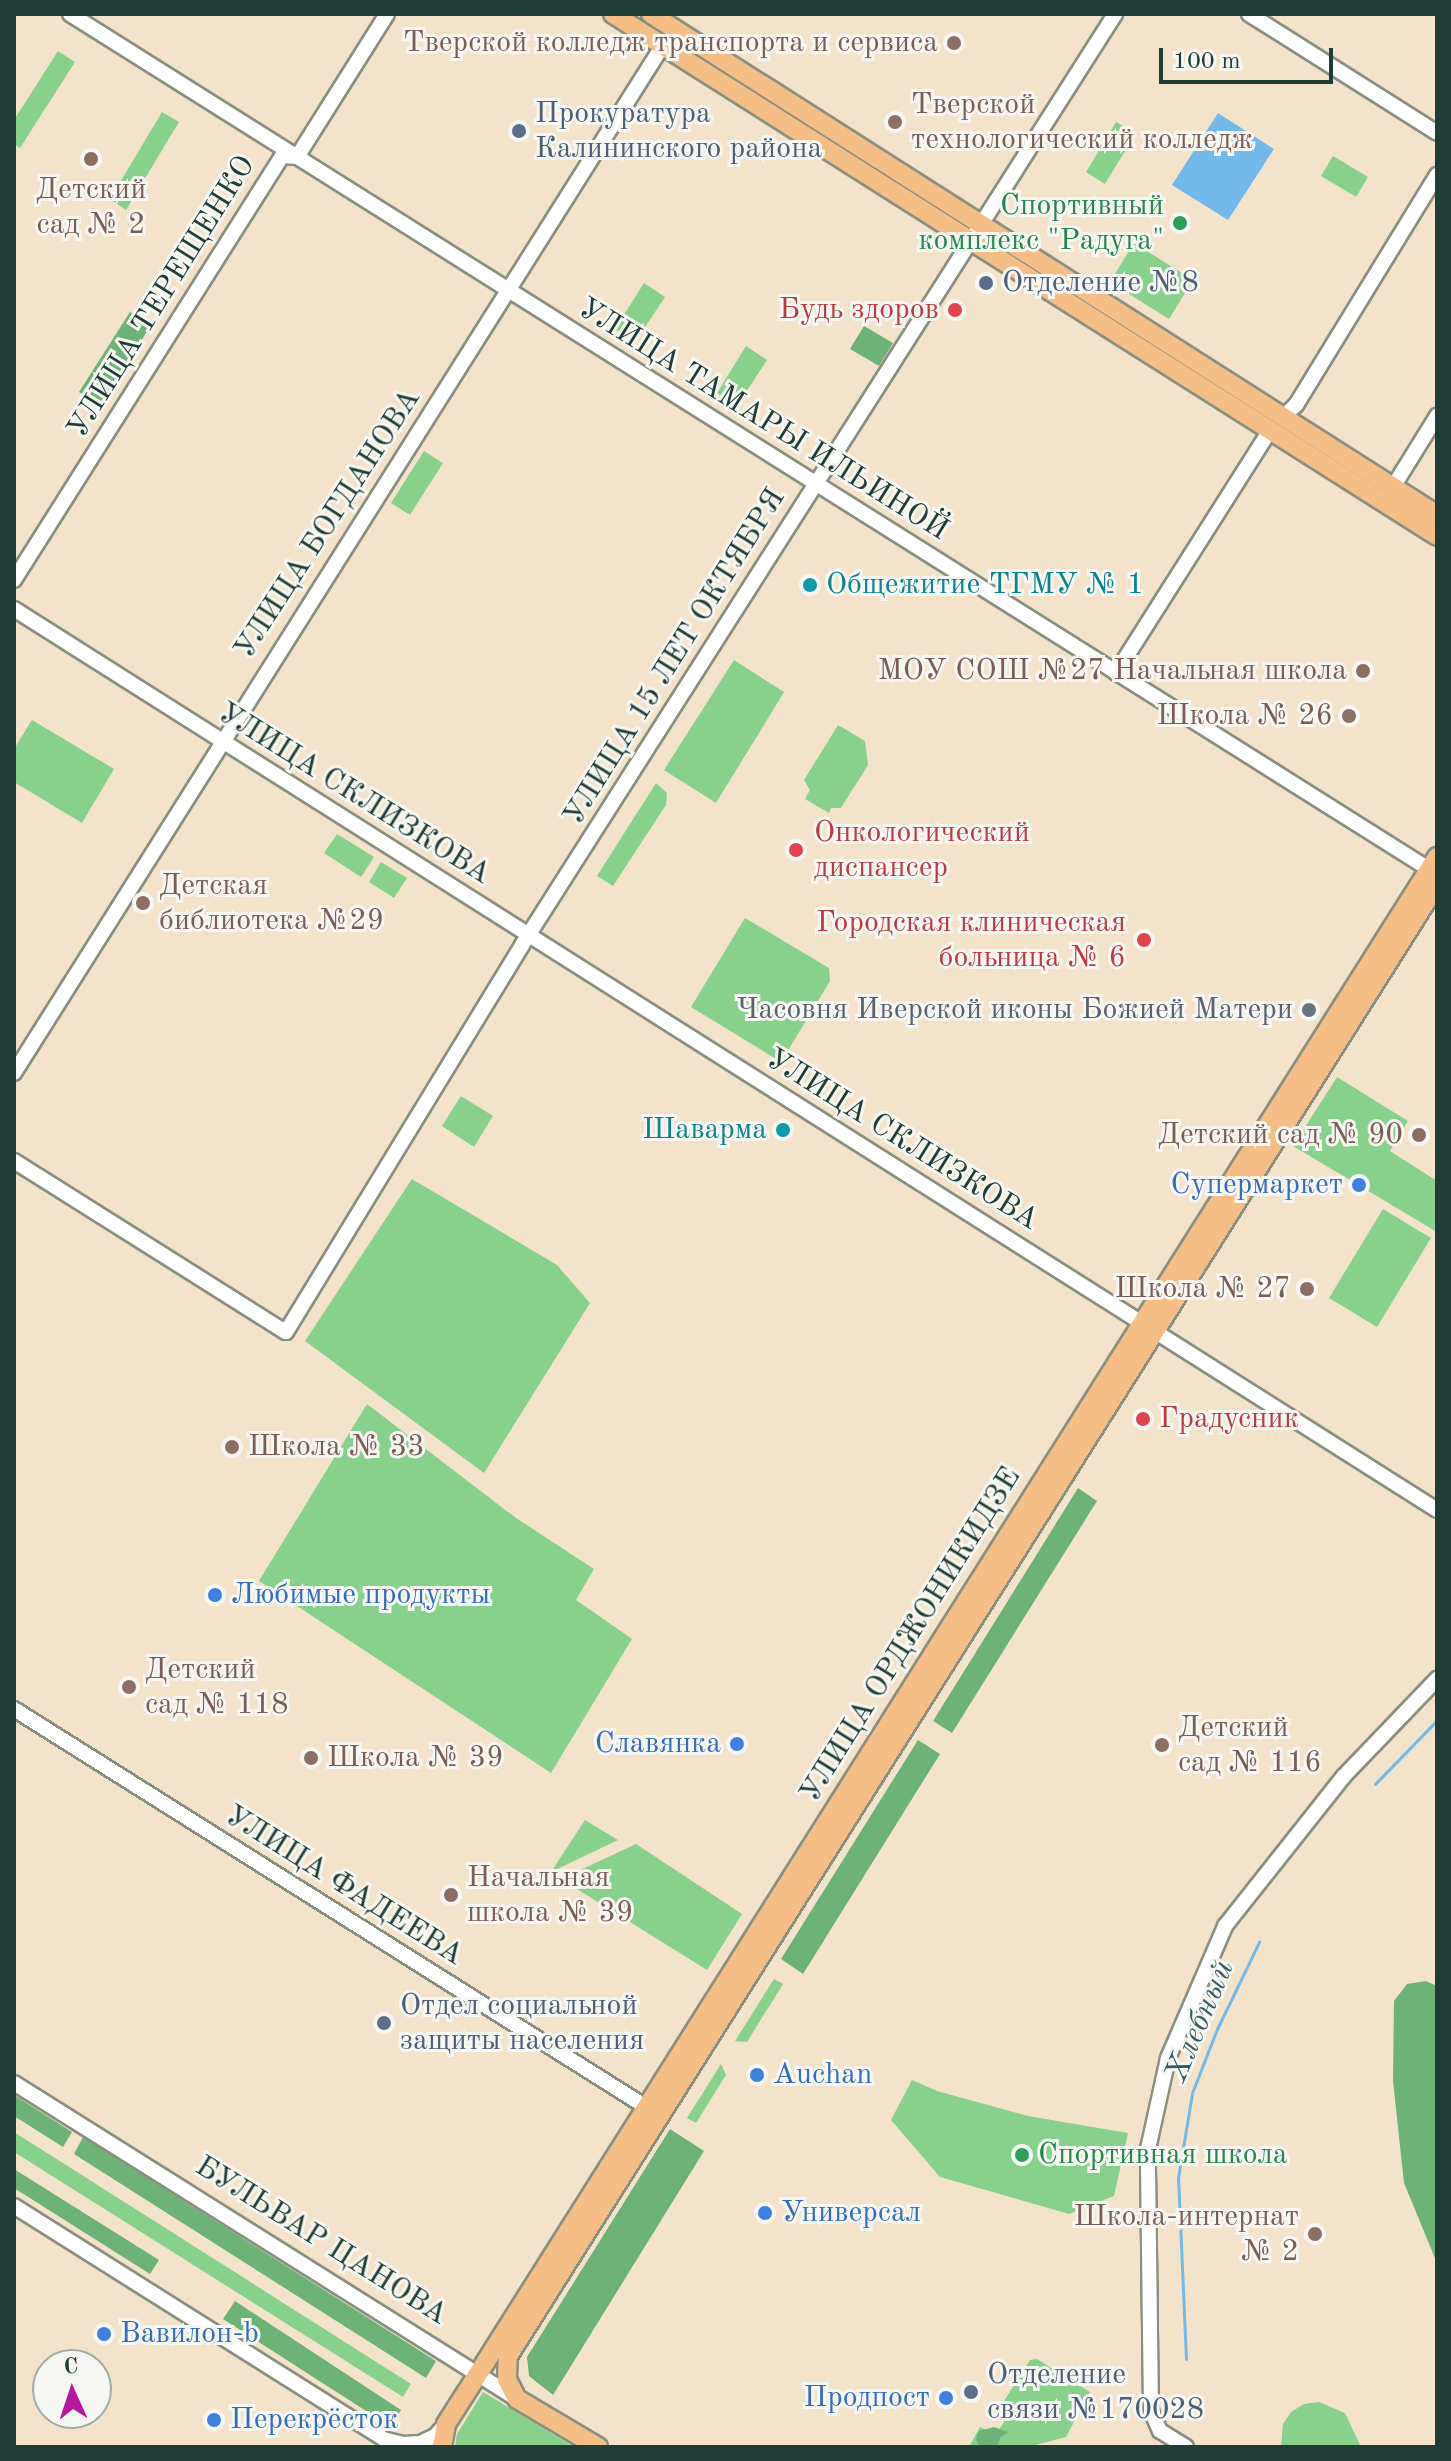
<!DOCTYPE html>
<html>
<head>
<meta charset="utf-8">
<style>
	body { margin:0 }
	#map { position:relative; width:1451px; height:2461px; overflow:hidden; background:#f3e3cb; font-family:"Old Standard TT",serif }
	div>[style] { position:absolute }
	.green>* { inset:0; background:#87d18d }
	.forest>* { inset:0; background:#6db378 }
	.water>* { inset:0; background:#73b9ea }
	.stream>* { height:3px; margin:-1.5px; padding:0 1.5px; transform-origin:1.5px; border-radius:1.5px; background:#73b9ea }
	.roads { filter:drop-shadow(2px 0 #899080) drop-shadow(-2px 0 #899080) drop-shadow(0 2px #899080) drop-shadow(0 -2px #899080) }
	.minor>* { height:14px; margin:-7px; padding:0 7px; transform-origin:7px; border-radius:7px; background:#fff }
	.major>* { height:18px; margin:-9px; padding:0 9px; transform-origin:9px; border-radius:9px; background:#f6be87 }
	.dots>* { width:22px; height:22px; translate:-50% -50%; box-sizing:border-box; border:4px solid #f6f6f2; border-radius:50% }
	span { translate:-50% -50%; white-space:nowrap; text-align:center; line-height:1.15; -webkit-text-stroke:6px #f6f6f2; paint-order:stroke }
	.education-label { font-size:30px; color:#785e54 }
	.right { translate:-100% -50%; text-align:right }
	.left { translate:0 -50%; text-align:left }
	.service-label { font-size:30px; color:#4e5e75 }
	.leisure-label { font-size:30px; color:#27864d }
	.street-label { font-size:30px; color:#1f3d34 }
	.health-label { font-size:30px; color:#be3a42 }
	.culture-label { font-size:30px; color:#0d838f }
	.worship-label { font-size:30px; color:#5b616d }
	.shop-label { font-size:30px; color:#366cbe }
	.water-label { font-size:32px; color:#345c62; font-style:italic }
	.frame { position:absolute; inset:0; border:16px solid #1f3d34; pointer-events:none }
	.north { position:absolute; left:32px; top:2349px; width:80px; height:80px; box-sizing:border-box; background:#f6f6f2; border:2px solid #a0aca6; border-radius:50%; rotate:357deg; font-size:22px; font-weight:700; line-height:32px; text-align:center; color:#1f3d34 }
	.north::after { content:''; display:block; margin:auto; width:28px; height:36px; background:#b5179e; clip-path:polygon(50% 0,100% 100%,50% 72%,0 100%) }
	.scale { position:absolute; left:1159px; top:48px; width:174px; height:36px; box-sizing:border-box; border:4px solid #1f3d34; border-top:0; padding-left:10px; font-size:24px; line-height:28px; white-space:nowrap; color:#1f3d34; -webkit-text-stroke:6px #f6f6f2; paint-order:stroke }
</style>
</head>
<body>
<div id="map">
	<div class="green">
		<div style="clip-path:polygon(58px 51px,75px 62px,20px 148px,14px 144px,14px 120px)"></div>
		<div style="clip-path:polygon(162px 112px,179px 122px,126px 210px,110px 199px)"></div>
		<div style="clip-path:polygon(1116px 122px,1136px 133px,1105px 184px,1086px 172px)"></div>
		<div style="clip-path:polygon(1333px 156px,1368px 177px,1356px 197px,1321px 176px)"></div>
		<div style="clip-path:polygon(1134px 243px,1193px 280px,1169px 319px,1110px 282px)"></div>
		<div style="clip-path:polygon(644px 283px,665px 297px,635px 342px,615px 329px)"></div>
		<div style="clip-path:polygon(746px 346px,767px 360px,737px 406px,717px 393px)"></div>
		<div style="clip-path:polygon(424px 451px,443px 463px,410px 515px,391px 503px)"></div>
		<div style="clip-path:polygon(734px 660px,784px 692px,716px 803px,664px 770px)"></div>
		<div style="clip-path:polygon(32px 720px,114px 769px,82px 823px,14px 782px,14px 749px)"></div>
		<div style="clip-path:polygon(838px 725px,865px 741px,868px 765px,841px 808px,831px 808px,829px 813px,805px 799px,810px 790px,804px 780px)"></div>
		<div style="clip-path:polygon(656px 783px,667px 793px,666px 805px,613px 886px,597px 876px)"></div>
		<div style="clip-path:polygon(337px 834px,374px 857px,361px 877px,324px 853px)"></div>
		<div style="clip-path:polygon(381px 862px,407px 878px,394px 898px,369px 882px)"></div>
		<div style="clip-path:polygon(745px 918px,829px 968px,830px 981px,781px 1062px,691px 1007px)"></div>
		<div style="clip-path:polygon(1337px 1077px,1408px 1121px,1390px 1151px,1437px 1181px,1437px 1232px,1293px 1146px)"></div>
		<div style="clip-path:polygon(461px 1096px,493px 1116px,474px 1147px,442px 1126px)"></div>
		<div style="clip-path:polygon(412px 1179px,557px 1265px,590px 1303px,484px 1473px,305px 1341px)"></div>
		<div style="clip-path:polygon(1383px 1209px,1431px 1238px,1377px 1327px,1329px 1298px)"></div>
		<div style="clip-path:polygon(367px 1404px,516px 1518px,594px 1569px,576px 1600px,632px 1639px,551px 1773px,259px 1581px)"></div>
		<div style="clip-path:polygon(585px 1820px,618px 1840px,551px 1872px)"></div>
		<div style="clip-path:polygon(636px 1844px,742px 1914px,707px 1970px,561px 1879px)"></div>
		<div style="clip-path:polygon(774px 1979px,783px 1984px,747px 2042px,735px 2041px)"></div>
		<div style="clip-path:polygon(721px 2064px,726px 2075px,696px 2123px,687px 2118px)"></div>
		<div style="clip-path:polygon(912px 2080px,937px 2091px,1028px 2116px,1128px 2133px,1114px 2196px,1069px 2214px,940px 2177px,891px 2120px)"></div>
		<div style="clip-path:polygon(14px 2132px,411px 2384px,403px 2397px,14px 2152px)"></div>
		<div style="clip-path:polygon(1037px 2359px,1090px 2392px,1066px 2437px,1028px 2447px,969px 2447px,980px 2427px,996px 2435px,1013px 2407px,1004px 2401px,1030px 2360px)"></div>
		<div style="clip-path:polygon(483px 2392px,574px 2447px,455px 2447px,457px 2434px)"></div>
		<div style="clip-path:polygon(1319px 2402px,1345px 2413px,1361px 2447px,1281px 2447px,1283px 2424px,1291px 2412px,1304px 2404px)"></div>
	</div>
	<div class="forest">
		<div style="clip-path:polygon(130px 312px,151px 325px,101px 405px,79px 392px)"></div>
		<div style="clip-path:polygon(864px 326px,893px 343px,879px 366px,850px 349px)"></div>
		<div style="clip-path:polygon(1078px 1488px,1097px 1501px,952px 1733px,933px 1721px)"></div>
		<div style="clip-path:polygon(918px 1740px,940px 1754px,803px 1974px,781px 1959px)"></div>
		<div style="clip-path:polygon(1426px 1981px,1437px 1986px,1437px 2263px,1404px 2183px,1393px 2081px,1394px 2001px,1407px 1984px)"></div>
		<div style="clip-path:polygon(14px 2095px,72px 2132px,63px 2147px,14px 2116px)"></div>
		<div style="clip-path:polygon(670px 2129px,704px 2151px,553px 2395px,529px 2376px,527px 2357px)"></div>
		<div style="clip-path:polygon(83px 2137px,436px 2361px,426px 2378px,74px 2154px)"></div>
		<div style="clip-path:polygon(14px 2169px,159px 2260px,150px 2274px,14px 2188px)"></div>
		<div style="clip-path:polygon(235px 2301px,401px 2410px,391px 2427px,223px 2319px)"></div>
		<div style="clip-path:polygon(994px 2427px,1008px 2432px,1000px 2438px,997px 2447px,979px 2447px,976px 2439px,979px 2431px)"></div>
	</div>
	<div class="water">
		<div style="clip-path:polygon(1218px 113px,1274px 149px,1228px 220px,1172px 185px)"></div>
	</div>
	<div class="stream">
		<div style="left:1375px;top:1784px;width:89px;rotate:-45.9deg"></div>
		<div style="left:1186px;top:2359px;width:181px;rotate:-92.5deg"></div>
		<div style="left:1178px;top:2178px;width:86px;rotate:-80.6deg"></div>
		<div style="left:1192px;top:2093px;width:69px;rotate:-68.7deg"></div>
		<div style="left:1217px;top:2029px;width:97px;rotate:-64.2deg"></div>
	</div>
	<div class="roads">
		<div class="minor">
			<div style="left:70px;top:14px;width:1606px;rotate:32.18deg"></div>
			<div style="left:1249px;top:14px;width:222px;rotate:32.3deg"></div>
			<div style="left:1283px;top:417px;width:18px;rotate:-43deg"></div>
			<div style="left:1296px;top:405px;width:270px;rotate:-58.5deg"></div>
			<div style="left:1393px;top:487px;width:84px;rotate:-58.2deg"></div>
			<div style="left:14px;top:580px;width:502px;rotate:-57.7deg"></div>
			<div style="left:282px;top:156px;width:15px;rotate:4deg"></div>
			<div style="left:297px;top:157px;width:169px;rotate:-57.8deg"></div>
			<div style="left:14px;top:609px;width:1684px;rotate:32.34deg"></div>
			<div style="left:1116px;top:673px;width:288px;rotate:-57.6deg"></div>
			<div style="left:14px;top:1073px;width:1216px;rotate:-57.73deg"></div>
			<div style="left:14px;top:1161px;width:321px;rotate:32.2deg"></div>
			<div style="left:286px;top:1332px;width:453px;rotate:-58.6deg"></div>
			<div style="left:522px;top:945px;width:1104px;rotate:-57.5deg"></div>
			<div style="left:14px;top:1709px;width:747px;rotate:32.2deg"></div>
			<div style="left:14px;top:2083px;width:594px;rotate:32.14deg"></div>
			<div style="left:14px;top:2206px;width:453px;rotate:32.2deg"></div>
			<div style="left:387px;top:2440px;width:16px;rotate:14deg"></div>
			<div style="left:403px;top:2444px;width:17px;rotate:-3deg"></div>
			<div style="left:420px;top:2443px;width:17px;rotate:-25deg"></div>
			<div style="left:435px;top:2436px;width:16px;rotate:-47deg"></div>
			<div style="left:1186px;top:2447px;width:31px;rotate:-148deg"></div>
			<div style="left:1160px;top:2431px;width:22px;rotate:-114deg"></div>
			<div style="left:1151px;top:2411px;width:262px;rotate:-90.7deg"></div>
			<div style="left:1148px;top:2149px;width:93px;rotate:-77.6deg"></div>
			<div style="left:1168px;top:2058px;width:144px;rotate:-66.6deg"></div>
			<div style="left:1225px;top:1926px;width:190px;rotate:-51.6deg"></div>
			<div style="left:1343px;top:1777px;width:136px;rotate:-46.2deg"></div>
		</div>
		<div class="major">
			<div style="left:613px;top:14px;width:975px;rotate:32.35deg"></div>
			<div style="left:651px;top:14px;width:932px;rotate:32.51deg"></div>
			<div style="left:442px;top:2447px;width:23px;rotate:-80deg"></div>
			<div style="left:446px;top:2424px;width:59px;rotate:-57.4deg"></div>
			<div style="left:478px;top:2374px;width:1795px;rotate:-57.7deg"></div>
			<div style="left:598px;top:2447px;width:94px;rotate:-149.3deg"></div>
			<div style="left:517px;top:2399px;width:22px;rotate:-117deg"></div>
			<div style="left:507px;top:2379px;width:23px;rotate:-88deg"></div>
			<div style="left:508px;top:2356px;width:1741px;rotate:-57.74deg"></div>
		</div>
	</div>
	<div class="dots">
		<div style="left:954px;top:43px;background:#8d6e63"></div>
		<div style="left:895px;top:122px;background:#8d6e63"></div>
		<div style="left:519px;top:131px;background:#5c6f8a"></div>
		<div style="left:91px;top:159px;background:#8d6e63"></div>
		<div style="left:1180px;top:223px;background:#2e9e5b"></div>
		<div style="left:986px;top:283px;background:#5c6f8a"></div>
		<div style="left:955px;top:310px;background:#e0444e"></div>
		<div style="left:810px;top:585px;background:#0f9aa8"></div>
		<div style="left:1363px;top:671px;background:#8d6e63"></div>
		<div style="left:1349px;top:716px;background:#8d6e63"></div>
		<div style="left:796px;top:850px;background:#e0444e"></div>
		<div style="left:143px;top:903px;background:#8d6e63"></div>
		<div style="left:1144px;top:940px;background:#e0444e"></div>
		<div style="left:1309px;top:1010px;background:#6b7280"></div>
		<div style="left:783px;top:1130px;background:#0f9aa8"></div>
		<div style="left:1419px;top:1135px;background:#8d6e63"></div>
		<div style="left:1359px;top:1185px;background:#3f7fe0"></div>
		<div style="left:1307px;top:1289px;background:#8d6e63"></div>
		<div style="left:1143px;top:1419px;background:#e0444e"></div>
		<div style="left:232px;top:1447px;background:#8d6e63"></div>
		<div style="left:215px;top:1595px;background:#3f7fe0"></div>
		<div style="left:129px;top:1687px;background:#8d6e63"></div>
		<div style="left:737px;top:1744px;background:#3f7fe0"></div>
		<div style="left:1162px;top:1745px;background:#8d6e63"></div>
		<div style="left:311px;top:1758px;background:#8d6e63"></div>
		<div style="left:451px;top:1895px;background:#8d6e63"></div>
		<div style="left:384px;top:2023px;background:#5c6f8a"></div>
		<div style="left:757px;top:2075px;background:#3f7fe0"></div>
		<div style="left:1022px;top:2155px;background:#2e9e5b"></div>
		<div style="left:765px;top:2213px;background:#3f7fe0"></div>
		<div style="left:1315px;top:2234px;background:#8d6e63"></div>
		<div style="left:104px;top:2334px;background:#3f7fe0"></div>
		<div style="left:971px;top:2392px;background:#5c6f8a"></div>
		<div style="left:946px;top:2398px;background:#3f7fe0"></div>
		<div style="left:214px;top:2420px;background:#3f7fe0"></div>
	</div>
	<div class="education-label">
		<span class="right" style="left:938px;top:43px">Тверской колледж транспорта и сервиса</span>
		<span class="left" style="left:911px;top:122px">Тверской<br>технологический колледж</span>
		<span style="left:91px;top:207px">Детский<br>сад № 2</span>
		<span class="right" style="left:1347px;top:671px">МОУ СОШ №27 Начальная школа</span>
		<span class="right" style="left:1333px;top:716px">Школа № 26</span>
		<span class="left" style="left:159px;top:903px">Детская<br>библиотека №29</span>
		<span class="right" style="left:1403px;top:1135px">Детский сад № 90</span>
		<span class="right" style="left:1291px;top:1289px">Школа № 27</span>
		<span class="left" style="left:248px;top:1447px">Школа № 33</span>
		<span class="left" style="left:145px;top:1687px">Детский<br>сад № 118</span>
		<span class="left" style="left:1178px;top:1745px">Детский<br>сад № 116</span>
		<span class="left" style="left:327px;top:1758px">Школа № 39</span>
		<span class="left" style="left:467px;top:1895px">Начальная<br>школа № 39</span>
		<span class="right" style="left:1299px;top:2234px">Школа-интернат<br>№ 2</span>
	</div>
	<div class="service-label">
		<span class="left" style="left:535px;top:131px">Прокуратура<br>Калининского района</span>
		<span class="left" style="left:1002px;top:283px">Отделение №8</span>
		<span class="left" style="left:400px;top:2023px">Отдел социальной<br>защиты населения</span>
		<span class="left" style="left:987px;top:2392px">Отделение<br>связи №170028</span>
	</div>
	<div class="leisure-label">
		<span class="right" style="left:1164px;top:223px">Спортивный<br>комплекс "Радуга"</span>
		<span class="left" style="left:1038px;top:2155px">Спортивная школа</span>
	</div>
	<div class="street-label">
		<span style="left:162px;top:297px;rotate:-58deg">УЛИЦА ТЕРЕЩЕНКО</span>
		<span style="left:763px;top:420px;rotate:32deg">УЛИЦА ТАМАРЫ ИЛЬИНОЙ</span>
		<span style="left:328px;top:524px;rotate:-57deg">УЛИЦА БОГДАНОВА</span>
		<span style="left:675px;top:657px;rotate:-58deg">УЛИЦА 15 ЛЕТ ОКТЯБРЯ</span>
		<span style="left:354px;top:794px;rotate:32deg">УЛИЦА СКЛИЗКОВА</span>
		<span style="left:902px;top:1140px;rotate:32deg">УЛИЦА СКЛИЗКОВА</span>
		<span style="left:911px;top:1635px;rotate:-58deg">УЛИЦА ОРДЖОНИКИДЗЕ</span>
		<span style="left:344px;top:1886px;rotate:32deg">УЛИЦА ФАДЕЕВА</span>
		<span style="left:321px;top:2241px;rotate:32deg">БУЛЬВАР ЦАНОВА</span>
	</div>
	<div class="health-label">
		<span class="right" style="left:939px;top:310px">Будь здоров</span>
		<span class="left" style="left:814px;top:850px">Онкологический<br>диспансер</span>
		<span class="right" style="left:1126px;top:940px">Городская клиническая<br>больница № 6</span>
		<span class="left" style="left:1159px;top:1419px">Градусник</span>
	</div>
	<div class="culture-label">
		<span class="left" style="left:826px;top:585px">Общежитие ТГМУ № 1</span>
		<span class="right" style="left:767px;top:1130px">Шаварма</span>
	</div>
	<div class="worship-label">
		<span class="right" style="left:1293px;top:1010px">Часовня Иверской иконы Божией Матери</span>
	</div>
	<div class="shop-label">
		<span class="right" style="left:1343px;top:1185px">Супермаркет</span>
		<span class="left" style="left:231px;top:1595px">Любимые продукты</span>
		<span class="right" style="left:721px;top:1744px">Славянка</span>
		<span class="left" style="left:773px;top:2075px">Auchan</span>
		<span class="left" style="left:781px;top:2213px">Универсал</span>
		<span class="left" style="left:120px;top:2334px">Вавилон-b</span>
		<span class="right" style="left:930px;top:2398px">Продпост</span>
		<span class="left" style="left:230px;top:2420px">Перекрёсток</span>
	</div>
	<div class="water-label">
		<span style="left:1201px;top:2022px;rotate:-67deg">Хлебный</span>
	</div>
	<div class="frame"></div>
	<div class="north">С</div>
	<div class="scale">100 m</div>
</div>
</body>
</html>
